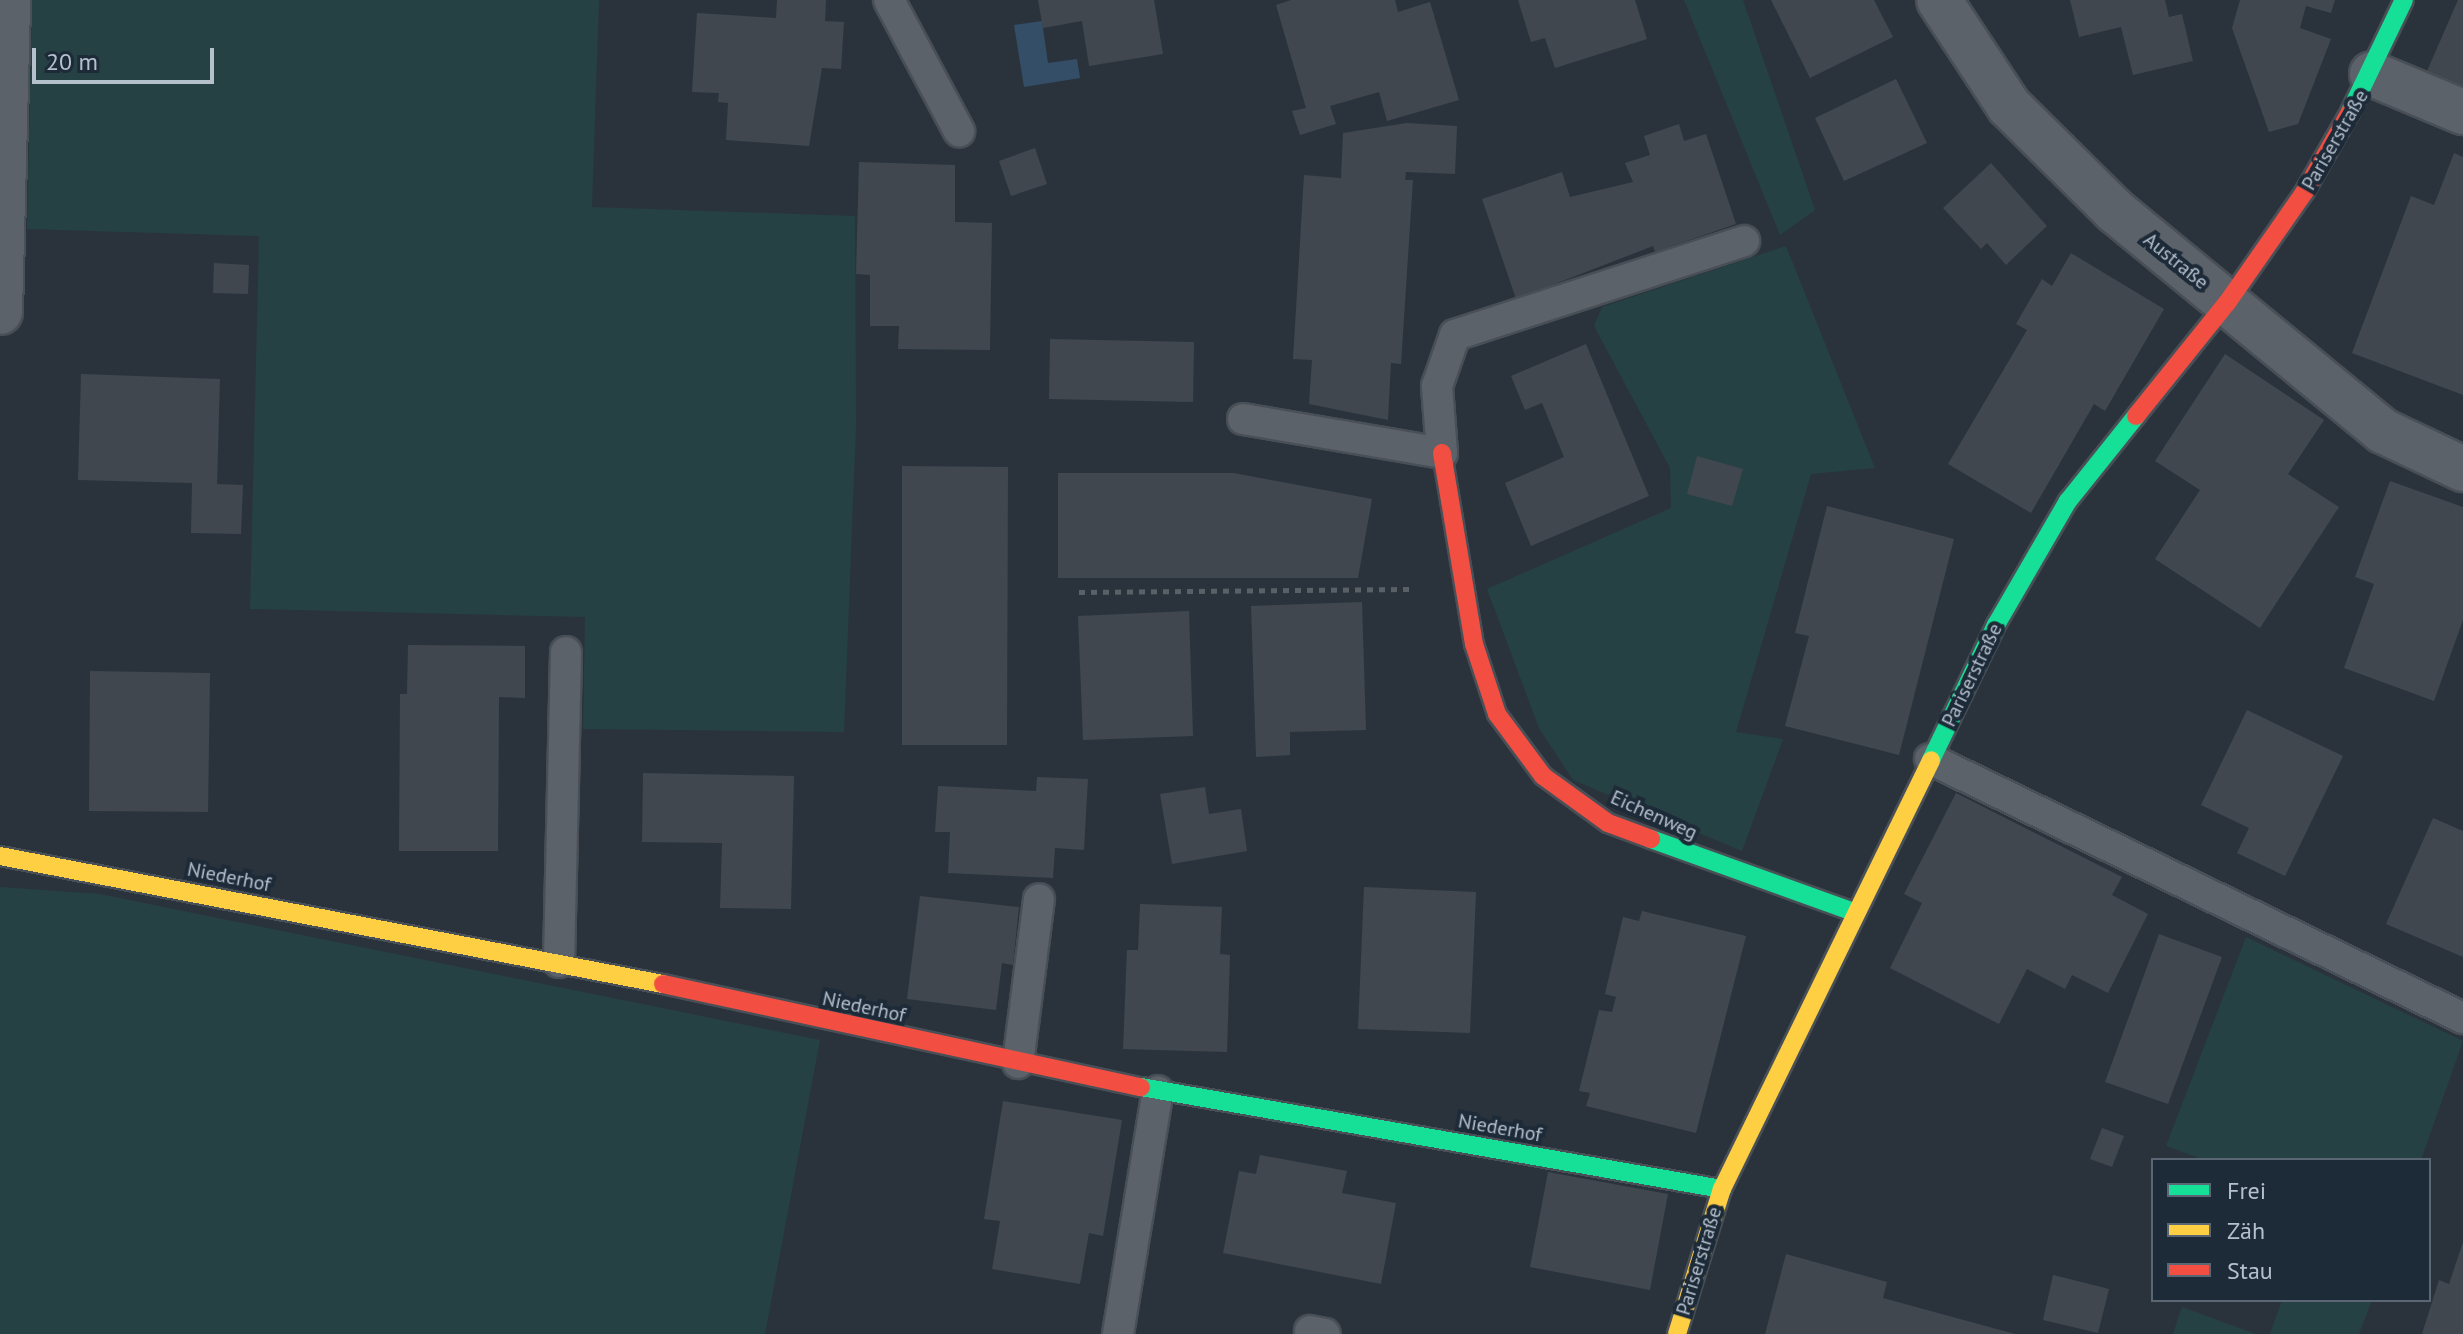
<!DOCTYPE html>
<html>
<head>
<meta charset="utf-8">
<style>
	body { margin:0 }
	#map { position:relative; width:2463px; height:1334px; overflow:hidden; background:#2a333c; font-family:"PT Sans",sans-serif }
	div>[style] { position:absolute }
	.green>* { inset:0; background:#264143 }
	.water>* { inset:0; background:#354e68 }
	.building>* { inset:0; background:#40474f }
	.path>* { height:5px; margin-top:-2.5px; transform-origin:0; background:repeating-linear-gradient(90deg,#596066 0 6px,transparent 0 12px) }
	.roads { filter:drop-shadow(2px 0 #494f56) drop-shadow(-2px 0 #494f56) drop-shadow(0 2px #494f56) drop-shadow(0 -2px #494f56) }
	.lane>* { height:30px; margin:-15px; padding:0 15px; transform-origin:15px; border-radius:15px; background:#5c6269 }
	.street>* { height:44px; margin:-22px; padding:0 22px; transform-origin:22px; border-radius:22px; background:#5c6269 }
	.fast>* { height:18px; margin:-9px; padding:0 9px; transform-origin:9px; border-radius:9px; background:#16e098 }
	.slow>* { height:18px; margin:-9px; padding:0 9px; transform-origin:9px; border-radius:9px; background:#ffcf43 }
	.jam>* { height:18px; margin:-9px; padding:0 9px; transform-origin:9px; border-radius:9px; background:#f24e42 }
	span { translate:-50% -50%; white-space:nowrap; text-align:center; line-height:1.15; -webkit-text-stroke:8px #1d2a38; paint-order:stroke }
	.street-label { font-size:20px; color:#b5c0cd }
	.legend { position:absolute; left:2151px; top:1158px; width:280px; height:144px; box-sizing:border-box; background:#1d2a38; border:2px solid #5a6674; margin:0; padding:10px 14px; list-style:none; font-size:24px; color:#b5c0cd }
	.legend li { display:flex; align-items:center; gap:16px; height:40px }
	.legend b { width:40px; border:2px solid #5a6674 }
	.scale { position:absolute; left:32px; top:48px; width:182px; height:36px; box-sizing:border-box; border:4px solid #b5c0cd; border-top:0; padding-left:10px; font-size:24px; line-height:28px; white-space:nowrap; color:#b5c0cd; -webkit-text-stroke:6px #1d2a38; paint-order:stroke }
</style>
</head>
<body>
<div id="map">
	<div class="green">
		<div style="clip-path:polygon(32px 0,599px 0,592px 207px,855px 216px,856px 425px,844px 732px,583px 729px,585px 617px,250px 609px,259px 236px,27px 229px)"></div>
		<div style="clip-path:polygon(1684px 0,1743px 0,1815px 210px,1780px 235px)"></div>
		<div style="clip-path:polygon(1786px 246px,1875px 468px,1811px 474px,1736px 732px,1783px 739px,1742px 851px,1573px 780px,1539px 728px,1487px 589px,1671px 508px,1670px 468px,1594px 326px,1602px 307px)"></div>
		<div style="clip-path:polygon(0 887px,100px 894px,820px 1040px,765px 1334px,0 1334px)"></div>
		<div style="clip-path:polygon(2246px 937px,2463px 1041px,2421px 1160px,2204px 1160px,2166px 1146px)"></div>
		<div style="clip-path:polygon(2282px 1300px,2372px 1300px,2359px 1334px,2270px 1334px)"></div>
		<div style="clip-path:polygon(2182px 1307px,2256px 1334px,2173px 1334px)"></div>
	</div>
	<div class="water">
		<div style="clip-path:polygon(1042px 21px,1048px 63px,1077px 59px,1080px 78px,1024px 87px,1014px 25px)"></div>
	</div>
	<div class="building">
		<div style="clip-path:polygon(777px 0,826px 0,825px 21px,844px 22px,841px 69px,822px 68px,809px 146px,726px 140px,728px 103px,718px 102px,719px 93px,692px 92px,697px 13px,776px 18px)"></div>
		<div style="clip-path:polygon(1038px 0,1154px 0,1163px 54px,1089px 66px,1082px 21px,1043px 28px)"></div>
		<div style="clip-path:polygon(1291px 0,1395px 0,1398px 12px,1430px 2px,1459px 100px,1387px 121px,1379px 92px,1330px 106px,1336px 124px,1300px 135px,1292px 111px,1306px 108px,1276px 5px)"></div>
		<div style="clip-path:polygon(1518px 0,1635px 0,1647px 39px,1555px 68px,1545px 38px,1531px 42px)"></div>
		<div style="clip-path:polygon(1771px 0,1874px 0,1893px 37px,1810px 78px)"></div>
		<div style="clip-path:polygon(2070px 0,2165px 0,2169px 17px,2182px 14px,2193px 61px,2133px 75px,2121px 27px,2079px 37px)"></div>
		<div style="clip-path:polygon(2240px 0,2335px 0,2331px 13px,2306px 6px,2300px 28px,2331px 39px,2298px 124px,2269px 132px,2232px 28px)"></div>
		<div style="clip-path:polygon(2458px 0,2463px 0,2463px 86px,2427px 71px)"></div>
		<div style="clip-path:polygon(1896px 79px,1927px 143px,1844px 181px,1815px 118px)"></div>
		<div style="clip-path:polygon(1407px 123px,1457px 126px,1455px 174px,1406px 172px,1405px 180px,1413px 180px,1401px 364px,1391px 363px,1388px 420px,1309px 404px,1312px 360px,1293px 359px,1304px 175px,1341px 178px,1343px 133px)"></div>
		<div style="clip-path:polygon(1679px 124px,1684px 141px,1706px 134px,1736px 224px,1655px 252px,1653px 246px,1516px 299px,1482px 199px,1562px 172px,1570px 197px,1633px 182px,1625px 163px,1650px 155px,1644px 136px)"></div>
		<div style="clip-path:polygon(1035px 148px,1047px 184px,1011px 196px,999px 161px)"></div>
		<div style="clip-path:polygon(2454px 153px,2463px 157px,2463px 395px,2352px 353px,2411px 196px,2434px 205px)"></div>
		<div style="clip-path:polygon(859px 162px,955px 165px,955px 222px,992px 223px,990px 350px,898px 349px,899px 326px,870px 326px,870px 275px,856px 274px)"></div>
		<div style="clip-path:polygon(1991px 163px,2047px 226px,2006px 265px,1987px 243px,1981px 249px,1943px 208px)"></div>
		<div style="clip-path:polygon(2071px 253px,2164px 309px,2105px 411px,2094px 404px,2031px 513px,1948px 464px,2027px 330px,2016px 324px,2042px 279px,2052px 286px)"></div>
		<div style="clip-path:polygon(214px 263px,249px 265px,248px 294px,213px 293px)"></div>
		<div style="clip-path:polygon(1050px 339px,1194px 342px,1193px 402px,1049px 399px)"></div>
		<div style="clip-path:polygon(1586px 344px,1649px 496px,1531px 546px,1505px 483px,1564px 457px,1542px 403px,1525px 410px,1511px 376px)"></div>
		<div style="clip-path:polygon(2225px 354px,2324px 420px,2288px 474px,2339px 507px,2260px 628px,2155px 559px,2200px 490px,2155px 461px)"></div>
		<div style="clip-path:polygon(81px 374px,220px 379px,217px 484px,243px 485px,241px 534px,191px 533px,192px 483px,78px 480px)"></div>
		<div style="clip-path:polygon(1697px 456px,1743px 469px,1732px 506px,1687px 494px)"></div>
		<div style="clip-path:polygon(902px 466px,1008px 467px,1007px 745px,902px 745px)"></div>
		<div style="clip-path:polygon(1058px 473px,1234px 473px,1372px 499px,1358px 578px,1058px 578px)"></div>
		<div style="clip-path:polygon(2390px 481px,2463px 507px,2463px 620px,2434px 701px,2344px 668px,2374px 584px,2355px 577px)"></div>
		<div style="clip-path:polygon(1827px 506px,1954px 539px,1899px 755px,1785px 726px,1809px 636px,1795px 633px)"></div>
		<div style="clip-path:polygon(1362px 602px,1366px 730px,1290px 732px,1290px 755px,1256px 757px,1251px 606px)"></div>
		<div style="clip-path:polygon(1189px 611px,1193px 736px,1083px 740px,1078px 616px)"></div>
		<div style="clip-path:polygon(408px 645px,525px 646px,525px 698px,499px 697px,498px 851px,399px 851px,400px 694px,407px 694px)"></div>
		<div style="clip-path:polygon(90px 671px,210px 673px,208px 812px,89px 811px)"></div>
		<div style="clip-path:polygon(2247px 710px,2343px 756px,2285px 876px,2237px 853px,2249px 828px,2201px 805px)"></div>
		<div style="clip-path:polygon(643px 773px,794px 776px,791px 909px,720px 908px,722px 843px,642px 842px)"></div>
		<div style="clip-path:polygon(1037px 777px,1088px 779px,1084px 850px,1055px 848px,1053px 878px,948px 873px,950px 832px,935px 832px,938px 786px,1036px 791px)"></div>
		<div style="clip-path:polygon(1205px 787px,1209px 814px,1241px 809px,1247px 851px,1172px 864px,1160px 794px)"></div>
		<div style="clip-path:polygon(1956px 793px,2122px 877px,2112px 895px,2148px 914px,2108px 993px,2072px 975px,2065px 989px,2027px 969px,1999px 1024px,1890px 968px,1922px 903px,1904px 894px)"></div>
		<div style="clip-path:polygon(2433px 818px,2463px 831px,2463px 957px,2386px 924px)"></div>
		<div style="clip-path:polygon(1364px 887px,1476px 892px,1470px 1033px,1358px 1029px)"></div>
		<div style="clip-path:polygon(920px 896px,1019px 907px,1013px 965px,1002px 963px,996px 1010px,907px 999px)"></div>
		<div style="clip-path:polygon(1140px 904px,1222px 907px,1220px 954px,1230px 955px,1227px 1052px,1123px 1049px,1127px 950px,1138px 950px)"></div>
		<div style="clip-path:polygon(1642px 911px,1746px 936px,1696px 1133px,1586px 1106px,1590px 1093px,1579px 1091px,1599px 1010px,1612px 1012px,1616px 997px,1605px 994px,1623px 917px,1639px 921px)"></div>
		<div style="clip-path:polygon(2159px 934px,2222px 957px,2168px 1104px,2105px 1082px)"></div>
		<div style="clip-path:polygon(1003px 1101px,1122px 1120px,1103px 1236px,1089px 1233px,1080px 1284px,992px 1269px,1000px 1221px,984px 1219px)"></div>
		<div style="clip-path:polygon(2102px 1128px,2124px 1136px,2112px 1167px,2090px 1159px)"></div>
		<div style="clip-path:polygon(1260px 1155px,1347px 1171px,1342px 1193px,1396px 1203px,1381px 1284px,1223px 1253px,1239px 1171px,1256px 1174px)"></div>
		<div style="clip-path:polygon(1548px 1172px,1668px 1194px,1650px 1290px,1530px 1267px)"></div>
		<div style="clip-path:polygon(2463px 1242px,2463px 1334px,2422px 1334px,2439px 1280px,2449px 1284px)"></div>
		<div style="clip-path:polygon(1786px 1254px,1887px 1282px,1883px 1298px,2015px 1334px,1765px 1334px)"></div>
		<div style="clip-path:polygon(2053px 1275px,2109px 1289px,2098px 1333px,2043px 1320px)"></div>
	</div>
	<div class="path">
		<div style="left:1079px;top:592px;width:331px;rotate:-0.5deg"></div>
	</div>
	<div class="roads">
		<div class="lane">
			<div style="left:889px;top:0;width:149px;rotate:61.9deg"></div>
			<div style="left:1243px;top:419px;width:202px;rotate:9.7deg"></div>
			<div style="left:1442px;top:453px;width:67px;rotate:-94.3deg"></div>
			<div style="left:1437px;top:386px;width:54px;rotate:-70.6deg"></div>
			<div style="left:1455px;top:335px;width:304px;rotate:-18deg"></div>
			<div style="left:1930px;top:759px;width:593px;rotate:25.92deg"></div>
			<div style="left:559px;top:962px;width:310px;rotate:-88.7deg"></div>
			<div style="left:1018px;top:1063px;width:165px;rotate:-82.7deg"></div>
			<div style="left:1310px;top:1331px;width:15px;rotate:11deg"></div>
			<div style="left:1118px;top:1334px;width:246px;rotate:-80.7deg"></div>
		</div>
		<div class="street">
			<div style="left:1939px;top:0;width:127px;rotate:56.6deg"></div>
			<div style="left:2009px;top:106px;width:149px;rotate:44.7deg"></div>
			<div style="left:2115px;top:211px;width:347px;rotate:39.4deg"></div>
			<div style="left:2383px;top:431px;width:89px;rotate:25.4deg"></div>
			<div style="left:2372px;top:74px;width:99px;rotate:22.7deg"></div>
			<div style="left:0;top:312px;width:312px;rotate:-88.5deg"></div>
		</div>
		<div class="fast">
			<div style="left:2350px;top:112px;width:124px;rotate:-64.3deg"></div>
			<div style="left:1931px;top:760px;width:150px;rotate:-64.3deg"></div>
			<div style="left:1996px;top:625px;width:143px;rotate:-59.9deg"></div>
			<div style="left:2068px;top:501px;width:109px;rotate:-51.3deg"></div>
			<div style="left:1651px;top:839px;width:216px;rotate:19.8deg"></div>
			<div style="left:1141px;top:1087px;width:590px;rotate:9.96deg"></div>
		</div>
		<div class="slow">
			<div style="left:0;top:856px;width:675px;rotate:10.93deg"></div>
			<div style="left:1677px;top:1334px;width:152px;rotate:-72.8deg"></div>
			<div style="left:1722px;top:1189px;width:477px;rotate:-64deg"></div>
		</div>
		<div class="jam">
			<div style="left:2136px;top:416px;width:145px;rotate:-51.2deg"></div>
			<div style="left:2227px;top:303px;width:136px;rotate:-55.1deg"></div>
			<div style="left:2305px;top:191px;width:91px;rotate:-60.3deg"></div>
			<div style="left:1442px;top:453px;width:194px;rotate:80.5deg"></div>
			<div style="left:1474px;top:644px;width:74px;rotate:71.8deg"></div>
			<div style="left:1497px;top:714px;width:77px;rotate:53.4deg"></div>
			<div style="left:1543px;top:776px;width:80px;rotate:35.9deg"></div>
			<div style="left:1608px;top:823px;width:46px;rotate:20.4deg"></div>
			<div style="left:663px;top:984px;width:489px;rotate:12.2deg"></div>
		</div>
	</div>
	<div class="street-label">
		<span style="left:2335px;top:140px;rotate:-60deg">Pariserstraße</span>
		<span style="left:2176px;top:261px;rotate:39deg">Austraße</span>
		<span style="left:1972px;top:675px;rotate:-64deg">Pariserstraße</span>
		<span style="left:1654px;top:815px;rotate:24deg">Eichenweg</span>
		<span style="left:229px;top:877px;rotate:11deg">Niederhof</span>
		<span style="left:864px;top:1007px;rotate:12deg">Niederhof</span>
		<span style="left:1500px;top:1128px;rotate:10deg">Niederhof</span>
		<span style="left:1699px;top:1261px;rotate:-73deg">Pariserstraße</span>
	</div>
	<ul class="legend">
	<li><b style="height:10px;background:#16e098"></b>Frei</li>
	<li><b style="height:10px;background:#ffcf43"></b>Zäh</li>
	<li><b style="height:10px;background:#f24e42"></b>Stau</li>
	</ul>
	<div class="scale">20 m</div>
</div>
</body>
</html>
